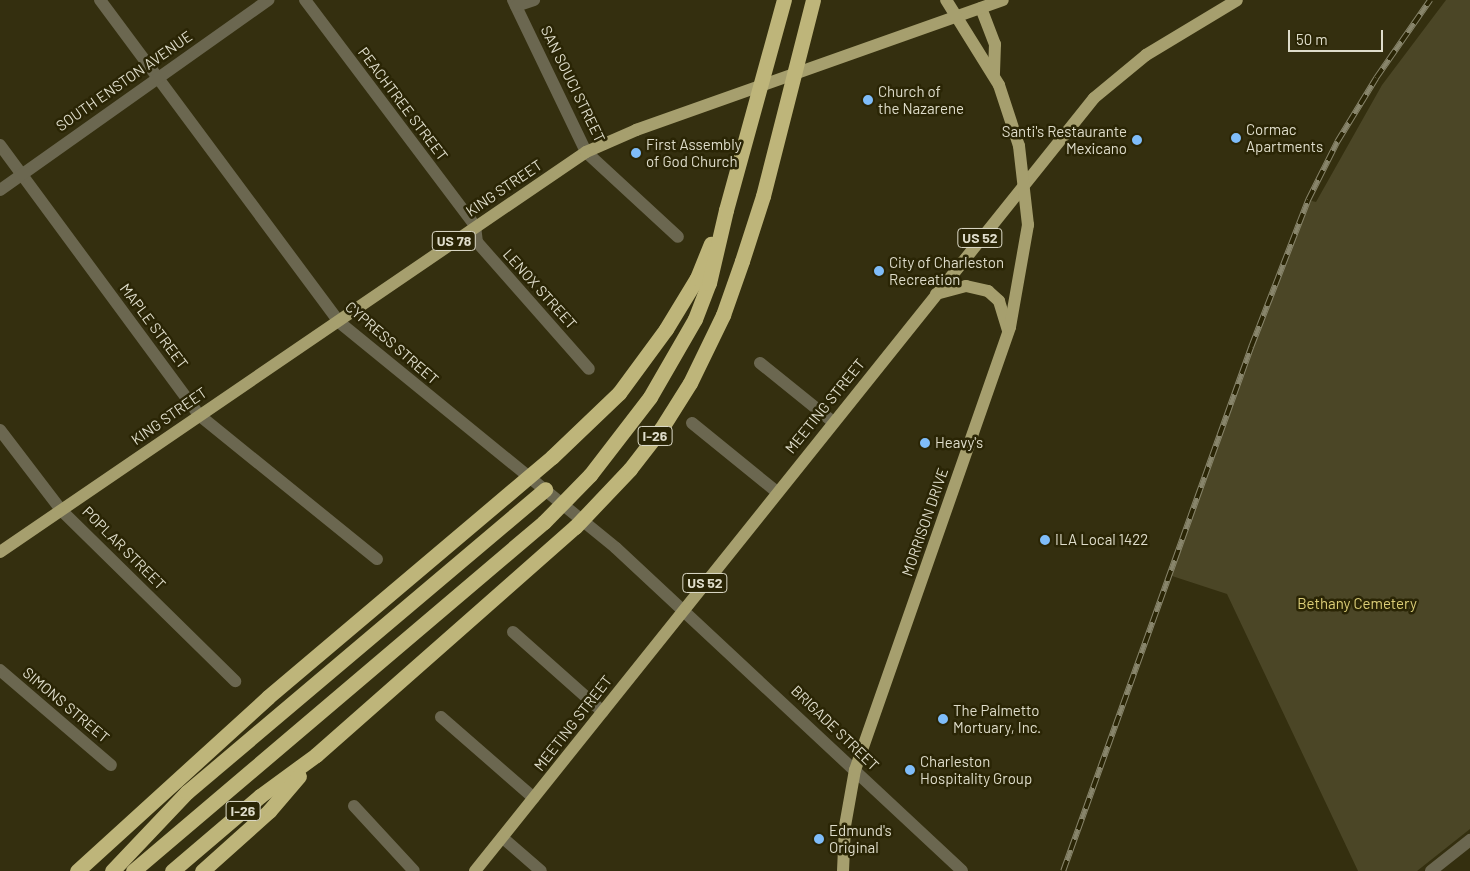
<!DOCTYPE html>
<html>
<head>
<meta charset="utf-8">
<style>
	body { margin:0 }
	#map { position:relative; width:1470px; height:871px; overflow:hidden; background:#342f0f; font-family:Barlow,sans-serif }
	div>[style] { position:absolute }
	.green>* { inset:0; background:#4b4626 }
	.minor>* { height:12px; margin:-6px; padding:0 6px; transform-origin:6px; border-radius:6px; background:#6b6750 }
	.major>* { height:12px; margin:-6px; padding:0 6px; transform-origin:6px; border-radius:6px; background:#a69f6e }
	.highway>* { height:15px; margin:-7.5px; padding:0 7.5px; transform-origin:7.5px; border-radius:7.5px; background:#beb57a }
	.rail>* { height:5.5px; margin-top:-2.75px; transform-origin:0; background:repeating-linear-gradient(90deg,#2a2505 0 11px,#88856b 0 22px); box-sizing:border-box; border-block:1px solid #88856b }
	.dots>* { width:14px; height:14px; translate:-50% -50%; box-sizing:border-box; border:2px solid #2a2505; border-radius:50% }
	span { translate:-50% -50%; white-space:nowrap; text-align:center; line-height:1.15; -webkit-text-stroke:5px #2a2505; paint-order:stroke }
	.shield-label span { padding:1px 4px; background:#2a2505; border:1px solid; border-radius:4px; -webkit-text-stroke-width:0 }
	.shield-label { font-size:14px; color:#dfddcb; font-weight:700 }
	.street-label { font-size:15px; color:#dfddcb }
	.poi-label { font-size:15px; color:#dfddcb }
	.left { translate:0 -50%; text-align:left }
	.right { translate:-100% -50%; text-align:right }
	.park-label { font-size:15px; color:#dcce77 }
	.scale { position:absolute; left:1288px; top:30px; width:95px; height:22px; box-sizing:border-box; border:2px solid #dfddcb; border-top:0; padding-left:6px; font-size:15px; line-height:18px; white-space:nowrap; color:#dfddcb; -webkit-text-stroke:4px #2a2505; paint-order:stroke }
</style>
</head>
<body>
<div id="map">
	<div class="green">
		<div style="clip-path:polygon(1446px 0,1470px 0,1470px 829px,1417px 871px,1358px 871px,1227px 594px,1169px 575px,1308px 200px,1316px 202px,1382px 85px)"></div>
	</div>
	<div class="minor">
		<div style="left:100px;top:0;width:401px;rotate:53.4deg"></div>
		<div style="left:339px;top:322px;width:357px;rotate:39.2deg"></div>
		<div style="left:616px;top:548px;width:473px;rotate:43deg"></div>
		<div style="left:305px;top:0;width:283px;rotate:53deg"></div>
		<div style="left:475px;top:226px;width:16px;rotate:83deg"></div>
		<div style="left:477px;top:242px;width:169px;rotate:48.6deg"></div>
		<div style="left:513px;top:0;width:169px;rotate:64.3deg"></div>
		<div style="left:586px;top:152px;width:125px;rotate:42.7deg"></div>
		<div style="left:516px;top:6px;width:19px;rotate:-18deg"></div>
		<div style="left:0;top:145px;width:335px;rotate:53.6deg"></div>
		<div style="left:199px;top:415px;width:229px;rotate:39deg"></div>
		<div style="left:0;top:190px;width:329px;rotate:-35.3deg"></div>
		<div style="left:760px;top:363px;width:94px;rotate:38.9deg"></div>
		<div style="left:692px;top:423px;width:109px;rotate:39.1deg"></div>
		<div style="left:0;top:430px;width:102px;rotate:52.6deg"></div>
		<div style="left:62px;top:511px;width:243px;rotate:44.5deg"></div>
		<div style="left:513px;top:632px;width:120px;rotate:41.6deg"></div>
		<div style="left:0;top:670px;width:146px;rotate:40.6deg"></div>
		<div style="left:441px;top:717px;width:123px;rotate:41.1deg"></div>
		<div style="left:354px;top:806px;width:88px;rotate:47.3deg"></div>
		<div style="left:503px;top:838px;width:50px;rotate:41deg"></div>
		<div style="left:1431px;top:871px;width:50px;rotate:-38.5deg"></div>
	</div>
	<div class="major">
		<div style="left:981px;top:8px;width:39px;rotate:69deg"></div>
		<div style="left:995px;top:44px;width:31px;rotate:92deg"></div>
		<div style="left:936px;top:294px;width:31px;rotate:-15deg"></div>
		<div style="left:966px;top:286px;width:23px;rotate:13deg"></div>
		<div style="left:988px;top:291px;width:15px;rotate:42deg"></div>
		<div style="left:999px;top:301px;width:31px;rotate:73deg"></div>
		<div style="left:0;top:552px;width:710px;rotate:-34.32deg"></div>
		<div style="left:586px;top:152px;width:55px;rotate:-23.7deg"></div>
		<div style="left:636px;top:130px;width:389px;rotate:-19.5deg"></div>
		<div style="left:475px;top:871px;width:990px;rotate:-51.31deg"></div>
		<div style="left:1094px;top:98px;width:67px;rotate:-39.6deg"></div>
		<div style="left:1146px;top:55px;width:106px;rotate:-31.1deg"></div>
		<div style="left:843px;top:871px;width:45px;rotate:-87.5deg"></div>
		<div style="left:845px;top:826px;width:57px;rotate:-79.9deg"></div>
		<div style="left:855px;top:770px;width:469px;rotate:-70.7deg"></div>
		<div style="left:1010px;top:327px;width:104px;rotate:-80deg"></div>
		<div style="left:1028px;top:225px;width:80px;rotate:-96.5deg"></div>
		<div style="left:1019px;top:146px;width:64px;rotate:-108.2deg"></div>
		<div style="left:999px;top:85px;width:100px;rotate:-121.9deg"></div>
	</div>
	<div class="highway">
		<div style="left:77px;top:871px;width:258px;rotate:-42.3deg"></div>
		<div style="left:268px;top:697px;width:372px;rotate:-40.2deg"></div>
		<div style="left:552px;top:457px;width:93px;rotate:-43.7deg"></div>
		<div style="left:619px;top:393px;width:79px;rotate:-53.7deg"></div>
		<div style="left:666px;top:329px;width:60px;rotate:-58.7deg"></div>
		<div style="left:697px;top:278px;width:37px;rotate:-68deg"></div>
		<div style="left:112px;top:871px;width:109px;rotate:-46.5deg"></div>
		<div style="left:187px;top:792px;width:469px;rotate:-40.2deg"></div>
		<div style="left:133px;top:871px;width:539px;rotate:-40.34deg"></div>
		<div style="left:544px;top:522px;width:66px;rotate:-45.6deg"></div>
		<div style="left:590px;top:475px;width:98px;rotate:-52.4deg"></div>
		<div style="left:650px;top:397px;width:90px;rotate:-60deg"></div>
		<div style="left:695px;top:319px;width:39px;rotate:-69deg"></div>
		<div style="left:709px;top:283px;width:75px;rotate:-76.9deg"></div>
		<div style="left:726px;top:210px;width:218px;rotate:-74.6deg"></div>
		<div style="left:172px;top:871px;width:116px;rotate:-40.4deg"></div>
		<div style="left:260px;top:796px;width:69px;rotate:-36.2deg"></div>
		<div style="left:316px;top:755px;width:345px;rotate:-41.4deg"></div>
		<div style="left:575px;top:527px;width:80px;rotate:-46.5deg"></div>
		<div style="left:630px;top:469px;width:51px;rotate:-52.2deg"></div>
		<div style="left:661px;top:429px;width:54px;rotate:-57.8deg"></div>
		<div style="left:690px;top:383px;width:76px;rotate:-64.1deg"></div>
		<div style="left:723px;top:315px;width:57px;rotate:-70.6deg"></div>
		<div style="left:742px;top:261px;width:68px;rotate:-72.1deg"></div>
		<div style="left:763px;top:196px;width:202px;rotate:-75.7deg"></div>
		<div style="left:202px;top:871px;width:90px;rotate:-41.8deg"></div>
		<div style="left:269px;top:811px;width:46px;rotate:-49.4deg"></div>
	</div>
	<div class="rail">
		<div style="left:1063px;top:871px;width:557px;rotate:-70.26deg"></div>
		<div style="left:1251px;top:347px;width:158px;rotate:-68.8deg"></div>
		<div style="left:1308px;top:200px;width:65px;rotate:-63.4deg"></div>
		<div style="left:1337px;top:142px;width:75px;rotate:-58.6deg"></div>
		<div style="left:1376px;top:78px;width:95px;rotate:-55.3deg"></div>
	</div>
	<div class="dots">
		<div style="left:868px;top:100px;background:#7fbdfa"></div>
		<div style="left:1236px;top:138px;background:#7fbdfa"></div>
		<div style="left:1137px;top:140px;background:#7fbdfa"></div>
		<div style="left:636px;top:153px;background:#7fbdfa"></div>
		<div style="left:879px;top:271px;background:#7fbdfa"></div>
		<div style="left:925px;top:443px;background:#7fbdfa"></div>
		<div style="left:1045px;top:540px;background:#7fbdfa"></div>
		<div style="left:943px;top:719px;background:#7fbdfa"></div>
		<div style="left:910px;top:770px;background:#7fbdfa"></div>
		<div style="left:819px;top:839px;background:#7fbdfa"></div>
	</div>
	<div class="shield-label">
		<span style="left:980px;top:238px">US 52</span>
		<span style="left:454px;top:241px">US 78</span>
		<span style="left:655px;top:436px">I-26</span>
		<span style="left:705px;top:583px">US 52</span>
		<span style="left:243px;top:811px">I-26</span>
	</div>
	<div class="street-label">
		<span style="left:124px;top:81px;rotate:-35deg">SOUTH ENSTON AVENUE</span>
		<span style="left:573px;top:84px;rotate:64deg">SAN SOUCI STREET</span>
		<span style="left:403px;top:104px;rotate:53deg">PEACHTREE STREET</span>
		<span style="left:504px;top:188px;rotate:-34deg">KING STREET</span>
		<span style="left:540px;top:289px;rotate:48deg">LENOX STREET</span>
		<span style="left:154px;top:326px;rotate:53deg">MAPLE STREET</span>
		<span style="left:392px;top:343px;rotate:41deg">CYPRESS STREET</span>
		<span style="left:825px;top:406px;rotate:-51deg">MEETING STREET</span>
		<span style="left:169px;top:416px;rotate:-35deg">KING STREET</span>
		<span style="left:925px;top:522px;rotate:-71deg">MORRISON DRIVE</span>
		<span style="left:124px;top:548px;rotate:45deg">POPLAR STREET</span>
		<span style="left:66px;top:705px;rotate:40deg">SIMONS STREET</span>
		<span style="left:573px;top:723px;rotate:-52deg">MEETING STREET</span>
		<span style="left:835px;top:728px;rotate:44deg">BRIGADE STREET</span>
	</div>
	<div class="poi-label">
		<span class="left" style="left:878px;top:100px">Church of<br>the Nazarene</span>
		<span class="left" style="left:1246px;top:138px">Cormac<br>Apartments</span>
		<span class="right" style="left:1127px;top:140px">Santi's Restaurante<br>Mexicano</span>
		<span class="left" style="left:646px;top:153px">First Assembly<br>of God Church</span>
		<span class="left" style="left:889px;top:271px">City of Charleston<br>Recreation</span>
		<span class="left" style="left:935px;top:443px">Heavy's</span>
		<span class="left" style="left:1055px;top:540px">ILA Local 1422</span>
		<span class="left" style="left:953px;top:719px">The Palmetto<br>Mortuary, Inc.</span>
		<span class="left" style="left:920px;top:770px">Charleston<br>Hospitality Group</span>
		<span class="left" style="left:829px;top:839px">Edmund's<br>Original</span>
	</div>
	<div class="park-label">
		<span style="left:1357px;top:604px">Bethany Cemetery</span>
	</div>
	<div class="scale">50 m</div>
</div>
</body>
</html>
